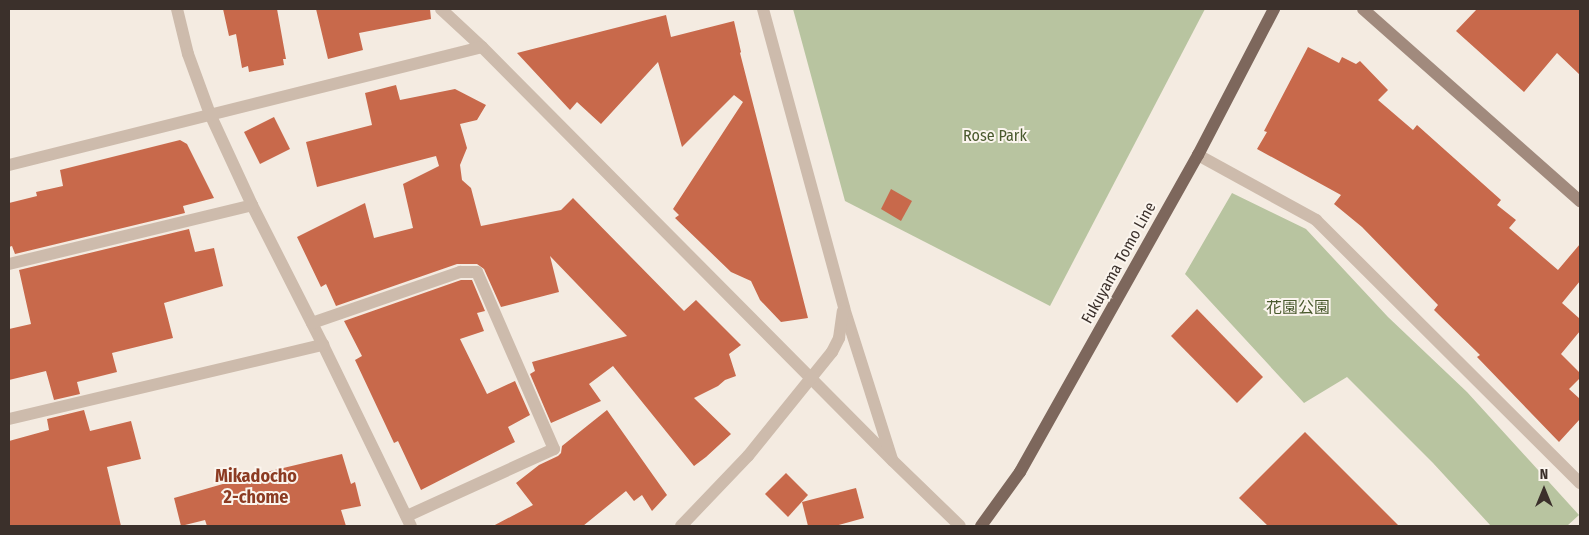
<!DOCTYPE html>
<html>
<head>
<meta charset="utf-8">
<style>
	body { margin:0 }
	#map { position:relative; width:1589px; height:535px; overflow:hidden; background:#f4ebe1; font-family:"Fira Sans Condensed","Noto Sans JP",sans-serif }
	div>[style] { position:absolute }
	.green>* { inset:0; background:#b8c4a0 }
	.building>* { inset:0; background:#c8694b }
	.street>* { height:12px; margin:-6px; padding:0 6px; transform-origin:6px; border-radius:6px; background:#cdbbac }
	.secondary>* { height:12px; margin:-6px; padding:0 6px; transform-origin:6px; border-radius:6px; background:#a18a7d }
	.primary>* { height:12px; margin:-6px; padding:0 6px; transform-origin:6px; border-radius:6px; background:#7d675c }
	span { translate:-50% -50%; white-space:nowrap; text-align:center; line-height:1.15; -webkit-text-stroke:4px #fbf5ee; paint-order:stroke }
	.park-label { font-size:16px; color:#4a5a2e }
	.street-label { font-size:16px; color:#3b302b }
	.neighbourhood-label { font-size:18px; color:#8c3b22; font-weight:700 }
	.frame { position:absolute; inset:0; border:10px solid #3b302b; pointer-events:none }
	.north { position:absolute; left:1519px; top:465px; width:50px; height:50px; -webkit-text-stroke:4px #fbf5ee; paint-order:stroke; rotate:0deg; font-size:14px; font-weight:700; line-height:20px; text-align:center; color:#3b302b }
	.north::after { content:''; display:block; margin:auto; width:18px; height:22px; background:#3b302b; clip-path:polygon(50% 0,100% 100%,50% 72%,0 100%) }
</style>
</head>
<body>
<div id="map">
	<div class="green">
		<div style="clip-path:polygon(793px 9px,1205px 9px,1050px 306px,845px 201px)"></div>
		<div style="clip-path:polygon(1232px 193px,1306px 229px,1388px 317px,1467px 392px,1579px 515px,1567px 526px,1491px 526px,1433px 463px,1347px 377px,1304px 403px,1185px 274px)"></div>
	</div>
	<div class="building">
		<div style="clip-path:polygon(223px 9px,277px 9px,286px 59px,283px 59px,284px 65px,249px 72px,248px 66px,242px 68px,236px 34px,229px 36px)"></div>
		<div style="clip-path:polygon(316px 9px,430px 9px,431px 19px,359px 33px,363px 50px,328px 59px)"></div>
		<div style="clip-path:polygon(1477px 9px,1580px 9px,1580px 75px,1557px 53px,1524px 92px,1456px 31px)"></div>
		<div style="clip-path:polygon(666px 15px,671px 37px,734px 21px,741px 52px,740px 53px,808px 318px,781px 322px,760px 300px,751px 281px,731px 272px,675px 218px,679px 215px,673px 209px,743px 102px,734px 95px,682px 147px,658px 62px,601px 124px,577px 102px,570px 110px,517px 53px)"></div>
		<div style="clip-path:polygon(1308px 47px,1339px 63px,1342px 57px,1356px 64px,1360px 61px,1388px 90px,1378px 100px,1413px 130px,1417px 125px,1501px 200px,1497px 205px,1516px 220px,1509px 228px,1558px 270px,1580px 244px,1580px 281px,1562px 303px,1580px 319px,1580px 331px,1561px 354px,1580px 373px,1580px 378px,1569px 389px,1580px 399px,1580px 419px,1559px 442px,1477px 357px,1480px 355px,1434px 310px,1438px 305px,1362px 227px,1334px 204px,1341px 195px,1257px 149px,1267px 132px,1264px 131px)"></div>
		<div style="clip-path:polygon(396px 85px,400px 100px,455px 89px,486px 105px,477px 120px,460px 124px,467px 148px,460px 165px,462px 180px,471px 188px,481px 226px,561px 210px,573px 198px,684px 311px,696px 300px,741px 345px,729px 354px,736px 376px,725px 380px,718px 386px,694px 398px,731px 434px,706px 457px,694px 466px,613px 366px,589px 384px,601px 401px,551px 423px,530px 374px,535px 371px,532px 362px,627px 336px,550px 256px,559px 292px,501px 307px,484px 269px,477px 264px,457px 264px,336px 306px,326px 284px,321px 287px,297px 237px,365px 203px,374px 238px,413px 228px,403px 184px,439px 166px,436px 156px,317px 187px,306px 142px,372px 125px,365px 93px)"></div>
		<div style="clip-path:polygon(274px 117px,290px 149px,260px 164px,244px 132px)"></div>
		<div style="clip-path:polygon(180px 140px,187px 144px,214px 198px,183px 206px,185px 213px,15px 254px,12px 246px,9px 247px,9px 203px,37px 196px,36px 192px,63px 186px,60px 170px)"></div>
		<div style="clip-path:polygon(891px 189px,912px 201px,901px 221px,881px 209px)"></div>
		<div style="clip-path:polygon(189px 229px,195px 252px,214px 248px,223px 286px,164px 303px,173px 338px,112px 353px,117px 372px,77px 382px,80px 394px,54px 400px,46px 371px,9px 380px,9px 329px,31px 324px,19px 270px)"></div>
		<div style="clip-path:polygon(461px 280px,472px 280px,485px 311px,477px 313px,484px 331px,460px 339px,487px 394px,515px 381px,530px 415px,508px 427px,515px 442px,421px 490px,398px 441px,394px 443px,355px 360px,362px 356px,344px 321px)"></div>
		<div style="clip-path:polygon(1197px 309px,1263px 377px,1237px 403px,1171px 336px)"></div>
		<div style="clip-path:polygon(84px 410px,90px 431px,131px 421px,141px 459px,107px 467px,121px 526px,9px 526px,9px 441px,49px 430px,47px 419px)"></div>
		<div style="clip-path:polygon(607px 410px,667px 495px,652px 511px,642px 495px,634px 501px,626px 491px,583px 526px,493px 526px,533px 505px,516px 483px,539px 465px,558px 456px,561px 453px,562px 446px)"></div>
		<div style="clip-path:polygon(1305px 432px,1399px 526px,1268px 526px,1239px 498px)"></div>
		<div style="clip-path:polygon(342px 454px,351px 484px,355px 482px,361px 506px,341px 510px,346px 526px,207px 526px,205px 520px,181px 526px,174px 498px,258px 474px)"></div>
		<div style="clip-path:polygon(786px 473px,808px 495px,788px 517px,765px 494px)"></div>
		<div style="clip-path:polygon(856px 488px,864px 518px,835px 526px,808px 526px,802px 502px)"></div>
	</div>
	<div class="street">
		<div style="left:177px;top:9px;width:46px;rotate:76.3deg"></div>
		<div style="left:188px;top:54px;width:64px;rotate:69.9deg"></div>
		<div style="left:210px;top:114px;width:100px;rotate:65.2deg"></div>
		<div style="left:252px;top:205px;width:157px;rotate:63.1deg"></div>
		<div style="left:323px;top:345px;width:201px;rotate:64.1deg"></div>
		<div style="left:441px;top:9px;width:56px;rotate:42.8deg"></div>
		<div style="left:482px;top:47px;width:583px;rotate:45.21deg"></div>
		<div style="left:893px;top:461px;width:93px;rotate:44.1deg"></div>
		<div style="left:763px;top:9px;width:310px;rotate:74.8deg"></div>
		<div style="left:844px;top:308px;width:158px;rotate:72.4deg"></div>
		<div style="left:1198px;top:155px;width:135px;rotate:28.8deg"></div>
		<div style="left:1316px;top:220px;width:373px;rotate:44.9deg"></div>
		<div style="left:9px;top:165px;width:487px;rotate:-14deg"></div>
		<div style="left:9px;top:264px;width:250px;rotate:-13.6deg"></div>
		<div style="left:312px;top:323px;width:157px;rotate:-19deg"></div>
		<div style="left:460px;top:272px;width:17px"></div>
		<div style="left:477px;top:272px;width:193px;rotate:66.5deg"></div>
		<div style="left:554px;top:449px;width:162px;rotate:155.5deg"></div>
		<div style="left:9px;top:419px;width:323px;rotate:-13.3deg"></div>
		<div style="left:681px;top:526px;width:97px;rotate:-46.3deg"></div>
		<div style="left:748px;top:456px;width:134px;rotate:-51.1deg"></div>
		<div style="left:832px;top:352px;width:16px;rotate:-63deg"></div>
		<div style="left:839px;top:338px;width:27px;rotate:-82deg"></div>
	</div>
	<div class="secondary">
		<div style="left:1363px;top:9px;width:290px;rotate:41.5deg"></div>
	</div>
	<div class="primary">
		<div style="left:981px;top:526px;width:67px;rotate:-54.2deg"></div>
		<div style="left:1020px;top:472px;width:364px;rotate:-60.7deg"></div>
		<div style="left:1198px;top:155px;width:165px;rotate:-62.5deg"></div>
	</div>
	<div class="park-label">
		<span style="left:995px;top:136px">Rose Park</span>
		<span style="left:1298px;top:308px">花園公園</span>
	</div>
	<div class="street-label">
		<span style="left:1119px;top:263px;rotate:-61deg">Fukuyama Tomo Line</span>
	</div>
	<div class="neighbourhood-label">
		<span style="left:256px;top:487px">Mikadocho<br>2-chome</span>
	</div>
	<div class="frame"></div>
	<div class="north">N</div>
</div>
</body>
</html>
